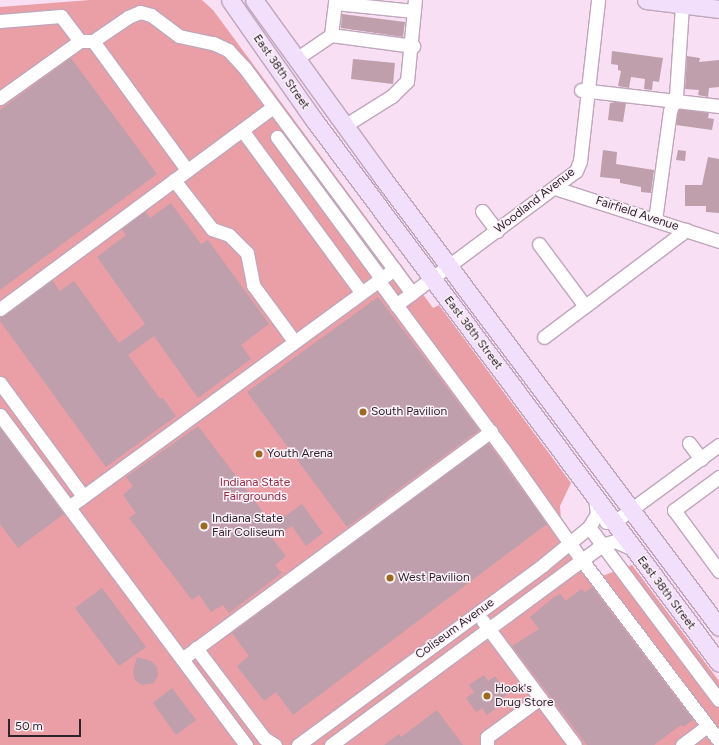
<!DOCTYPE html>
<html>
<head>
<meta charset="utf-8">
<style>
	body { margin:0 }
	#map { position:relative; width:719px; height:745px; overflow:hidden; background:#f9dff4; font-family:Figtree,sans-serif }
	div>[style] { position:absolute }
	.green>* { inset:0; background:#ea9fa6 }
	.building>* { inset:0; background:#be9fab }
	.roads { filter:drop-shadow(1px 0 #bfa6ba) drop-shadow(-1px 0 #bfa6ba) drop-shadow(0 1px #bfa6ba) drop-shadow(0 -1px #bfa6ba) }
	.minor>* { height:13px; margin:-6.5px; padding:0 6.5px; transform-origin:6.5px; border-radius:6.5px; background:#fff }
	.major>* { height:17px; margin:-8.5px; padding:0 8.5px; transform-origin:8.5px; border-radius:8.5px; background:#f1dffb }
	.dots>* { width:11px; height:11px; translate:-50% -50%; box-sizing:border-box; border:2px solid #fdf2fa; border-radius:50% }
	span { translate:-50% -50%; white-space:nowrap; text-align:center; line-height:1.15; -webkit-text-stroke:3px #fdf2fa; paint-order:stroke }
	.street-label { font-size:12px; color:#2e242c }
	.poi-label { font-size:12px; color:#2e242c }
	.left { translate:0 -50%; text-align:left }
	.park-label { font-size:12px; color:#922d41 }
	.scale { position:absolute; left:8px; top:719px; width:73px; height:18px; box-sizing:border-box; border:2px solid #2e242c; border-top:0; padding-left:5px; font-size:12px; line-height:14px; white-space:nowrap; color:#2e242c; -webkit-text-stroke:3px #fdf2fa; paint-order:stroke }
</style>
</head>
<body>
<div id="map">
	<div class="green">
		<div style="clip-path:polygon(90px 0,202px 0,213px 10px,433px 308px,439px 305px,571px 483px,560px 506px,561px 521px,578px 545px,602px 576px,632px 565px,719px 681px,719px 745px,0 745px,0 7px)"></div>
	</div>
	<div class="building">
		<div style="clip-path:polygon(342px 14px,405px 22px,403px 37px,341px 28px)"></div>
		<div style="clip-path:polygon(612px 51px,663px 58px,659px 82px,653px 81px,652px 90px,644px 89px,645px 79px,631px 77px,629px 88px,618px 86px,621px 71px,618px 70px,618px 65px,611px 64px)"></div>
		<div style="clip-path:polygon(687px 56px,700px 58px,699px 62px,719px 60px,719px 87px,709px 88px,708px 97px,698px 95px,699px 90px,685px 89px)"></div>
		<div style="clip-path:polygon(71px 58px,157px 174px,0 290px,0 110px)"></div>
		<div style="clip-path:polygon(353px 59px,395px 63px,393px 84px,351px 79px)"></div>
		<div style="clip-path:polygon(615px 102px,626px 103px,623px 122px,608px 120px,610px 103px)"></div>
		<div style="clip-path:polygon(679px 109px,709px 113px,708px 118px,714px 119px,712px 130px,676px 125px)"></div>
		<div style="clip-path:polygon(603px 150px,617px 152px,616px 164px,654px 170px,651px 193px,641px 192px,641px 187px,620px 183px,620px 179px,600px 177px)"></div>
		<div style="clip-path:polygon(678px 150px,686px 151px,685px 161px,676px 160px)"></div>
		<div style="clip-path:polygon(708px 157px,719px 159px,719px 213px,706px 212px,706px 206px,685px 206px,685px 185px,702px 185px)"></div>
		<div style="clip-path:polygon(171px 203px,201px 244px,208px 240px,269px 324px,241px 345px,251px 359px,198px 398px,154px 336px,128px 355px,160px 399px,163px 398px,176px 416px,106px 467px,0 321px,0 318px,52px 280px,60px 291px,74px 281px,119px 343px,145px 324px,97px 257px,126px 235px,122px 230px,145px 211px,150px 218px)"></div>
		<div style="clip-path:polygon(378px 297px,479px 430px,347px 527px,247px 392px)"></div>
		<div style="clip-path:polygon(198px 426px,273px 525px,302px 504px,323px 533px,306px 546px,292px 526px,272px 538px,286px 556px,275px 565px,282px 573px,229px 613px,223px 605px,211px 612px,199px 595px,192px 600px,129px 518px,136px 513px,123px 495px,133px 486px,126px 477px)"></div>
		<div style="clip-path:polygon(0 428px,64px 514px,18px 548px,0 524px)"></div>
		<div style="clip-path:polygon(488px 443px,547px 524px,293px 715px,276px 692px,264px 701px,237px 666px,249px 656px,232px 633px)"></div>
		<div style="clip-path:polygon(592px 587px,693px 720px,683px 727px,681px 725px,654px 745px,587px 745px,512px 646px,539px 629px,530px 617px,554px 597px,560px 594px,566px 601px,581px 589px,585px 592px)"></div>
		<div style="clip-path:polygon(102px 588px,146px 647px,119px 666px,75px 608px)"></div>
		<div style="clip-path:polygon(137px 657px,151px 661px,157px 667px,158px 675px,154px 683px,142px 685px,135px 680px,133px 672px)"></div>
		<div style="clip-path:polygon(484px 675px,488px 681px,495px 676px,508px 694px,503px 697px,506px 701px,487px 715px,482px 708px,476px 712px,466px 698px,474px 692px,469px 685px)"></div>
		<div style="clip-path:polygon(172px 688px,196px 720px,176px 735px,153px 703px)"></div>
		<div style="clip-path:polygon(437px 710px,463px 745px,384px 745px,399px 734px,401px 737px)"></div>
	</div>
	<div class="roads">
		<div class="minor">
			<div style="left:335px;top:3px;width:79px;rotate:5.8deg"></div>
			<div style="left:0;top:21px;width:61px;rotate:-4.7deg"></div>
			<div style="left:61px;top:16px;width:31px;rotate:53deg"></div>
			<div style="left:331px;top:35px;width:35px;rotate:-83deg"></div>
			<div style="left:93px;top:41px;width:160px;rotate:53.9deg"></div>
			<div style="left:296px;top:59px;width:42px;rotate:-34.4deg"></div>
			<div style="left:331px;top:35px;width:83px;rotate:7.6deg"></div>
			<div style="left:581px;top:90px;width:139px;rotate:6.6deg"></div>
			<div style="left:0;top:98px;width:98px;rotate:-35.5deg"></div>
			<div style="left:80px;top:41px;width:13px"></div>
			<div style="left:93px;top:41px;width:42px;rotate:-34.4deg"></div>
			<div style="left:128px;top:17px;width:13px;rotate:-23deg"></div>
			<div style="left:140px;top:12px;width:11px;rotate:15deg"></div>
			<div style="left:151px;top:15px;width:35px;rotate:37deg"></div>
			<div style="left:179px;top:36px;width:35px;rotate:12deg"></div>
			<div style="left:213px;top:43px;width:17px;rotate:25deg"></div>
			<div style="left:228px;top:50px;width:23px;rotate:47deg"></div>
			<div style="left:244px;top:67px;width:282px;rotate:53.4deg"></div>
			<div style="left:344px;top:126px;width:57px;rotate:-32deg"></div>
			<div style="left:392px;top:96px;width:21px;rotate:-45deg"></div>
			<div style="left:407px;top:81px;width:81px;rotate:-84.4deg"></div>
			<div style="left:242px;top:130px;width:201px;rotate:53.7deg"></div>
			<div style="left:277px;top:137px;width:175px;rotate:53.6deg"></div>
			<div style="left:174px;top:180px;width:62px;rotate:52.2deg"></div>
			<div style="left:212px;top:229px;width:18px;rotate:19deg"></div>
			<div style="left:229px;top:235px;width:25px;rotate:45deg"></div>
			<div style="left:247px;top:253px;width:33px;rotate:79deg"></div>
			<div style="left:253px;top:285px;width:69px;rotate:53.8deg"></div>
			<div style="left:555px;top:188px;width:172px;rotate:17.9deg"></div>
			<div style="left:482px;top:211px;width:25px;rotate:53deg"></div>
			<div style="left:655px;top:220px;width:110px;rotate:-82.2deg"></div>
			<div style="left:670px;top:111px;width:16px;rotate:-68deg"></div>
			<div style="left:676px;top:96px;width:91px;rotate:-86.2deg"></div>
			<div style="left:539px;top:244px;width:77px;rotate:53.4deg"></div>
			<div style="left:378px;top:280px;width:212px;rotate:53.5deg"></div>
			<div style="left:504px;top:450px;width:133px;rotate:54.8deg"></div>
			<div style="left:581px;top:559px;width:228px;rotate:52.8deg"></div>
			<div style="left:396px;top:305px;width:224px;rotate:-36.7deg"></div>
			<div style="left:576px;top:171px;width:11px;rotate:-68deg"></div>
			<div style="left:580px;top:161px;width:162px;rotate:-83.6deg"></div>
			<div style="left:0;top:309px;width:340px;rotate:-36.5deg"></div>
			<div style="left:544px;top:337px;width:178px;rotate:-37deg"></div>
			<div style="left:0;top:383px;width:140px;rotate:53.7deg"></div>
			<div style="left:0;top:415px;width:412px;rotate:53.3deg"></div>
			<div style="left:689px;top:443px;width:20px;rotate:53deg"></div>
			<div style="left:719px;top:477px;width:56px;rotate:143.7deg"></div>
			<div style="left:674px;top:510px;width:76px;rotate:53.6deg"></div>
			<div style="left:69px;top:507px;width:403px;rotate:-36.2deg"></div>
			<div style="left:606px;top:522px;width:8px"></div>
			<div style="left:614px;top:522px;width:130px;rotate:-36.3deg"></div>
			<div style="left:589px;top:527px;width:216px;rotate:53.1deg"></div>
			<div style="left:483px;top:621px;width:154px;rotate:53.4deg"></div>
			<div style="left:196px;top:648px;width:113px;rotate:52.9deg"></div>
			<div style="left:264px;top:738px;width:13px;rotate:32deg"></div>
			<div style="left:182px;top:659px;width:384px;rotate:-36.4deg"></div>
			<div style="left:298px;top:745px;width:305px;rotate:-36.3deg"></div>
			<div style="left:544px;top:564px;width:58px;rotate:-39.4deg"></div>
			<div style="left:589px;top:527px;width:15px;rotate:-58deg"></div>
			<div style="left:597px;top:514px;width:16px;rotate:-97deg"></div>
			<div style="left:331px;top:745px;width:337px;rotate:-36.4deg"></div>
			<div style="left:602px;top:545px;width:14px;rotate:-17deg"></div>
			<div style="left:615px;top:541px;width:20px;rotate:24deg"></div>
			<div style="left:487px;top:745px;width:8px;rotate:-90deg"></div>
			<div style="left:487px;top:737px;width:66px;rotate:-36.3deg"></div>
			<div style="left:682px;top:745px;width:31px;rotate:-37deg"></div>
		</div>
		<div class="major">
			<div style="left:230px;top:0;width:146px;rotate:55deg"></div>
			<div style="left:314px;top:120px;width:677px;rotate:53.28deg"></div>
			<div style="left:254px;top:0;width:218px;rotate:54.1deg"></div>
			<div style="left:382px;top:177px;width:562px;rotate:53.17deg"></div>
			<div style="left:646px;top:0;width:74px;rotate:7deg"></div>
		</div>
	</div>
	<div class="dots">
		<div style="left:363px;top:412px;background:#9b6a1d"></div>
		<div style="left:259px;top:454px;background:#9b6a1d"></div>
		<div style="left:204px;top:526px;background:#9b6a1d"></div>
		<div style="left:390px;top:578px;background:#9b6a1d"></div>
		<div style="left:487px;top:696px;background:#9b6a1d"></div>
	</div>
	<div class="street-label">
		<span style="left:281px;top:72px;rotate:55deg">East 38th Street</span>
		<span style="left:535px;top:201px;rotate:-38deg">Woodland Avenue</span>
		<span style="left:637px;top:214px;rotate:18deg">Fairfield Avenue</span>
		<span style="left:473px;top:333px;rotate:53deg">East 38th Street</span>
		<span style="left:666px;top:593px;rotate:53deg">East 38th Street</span>
		<span style="left:455px;top:629px;rotate:-36deg">Coliseum Avenue</span>
	</div>
	<div class="poi-label">
		<span class="left" style="left:371px;top:412px">South Pavilion</span>
		<span class="left" style="left:267px;top:454px">Youth Arena</span>
		<span class="left" style="left:212px;top:526px">Indiana State<br>Fair Coliseum</span>
		<span class="left" style="left:398px;top:578px">West Pavilion</span>
		<span class="left" style="left:495px;top:696px">Hook's<br>Drug Store</span>
	</div>
	<div class="park-label">
		<span style="left:255px;top:490px">Indiana State<br>Fairgrounds</span>
	</div>
	<div class="scale">50 m</div>
</div>
</body>
</html>
